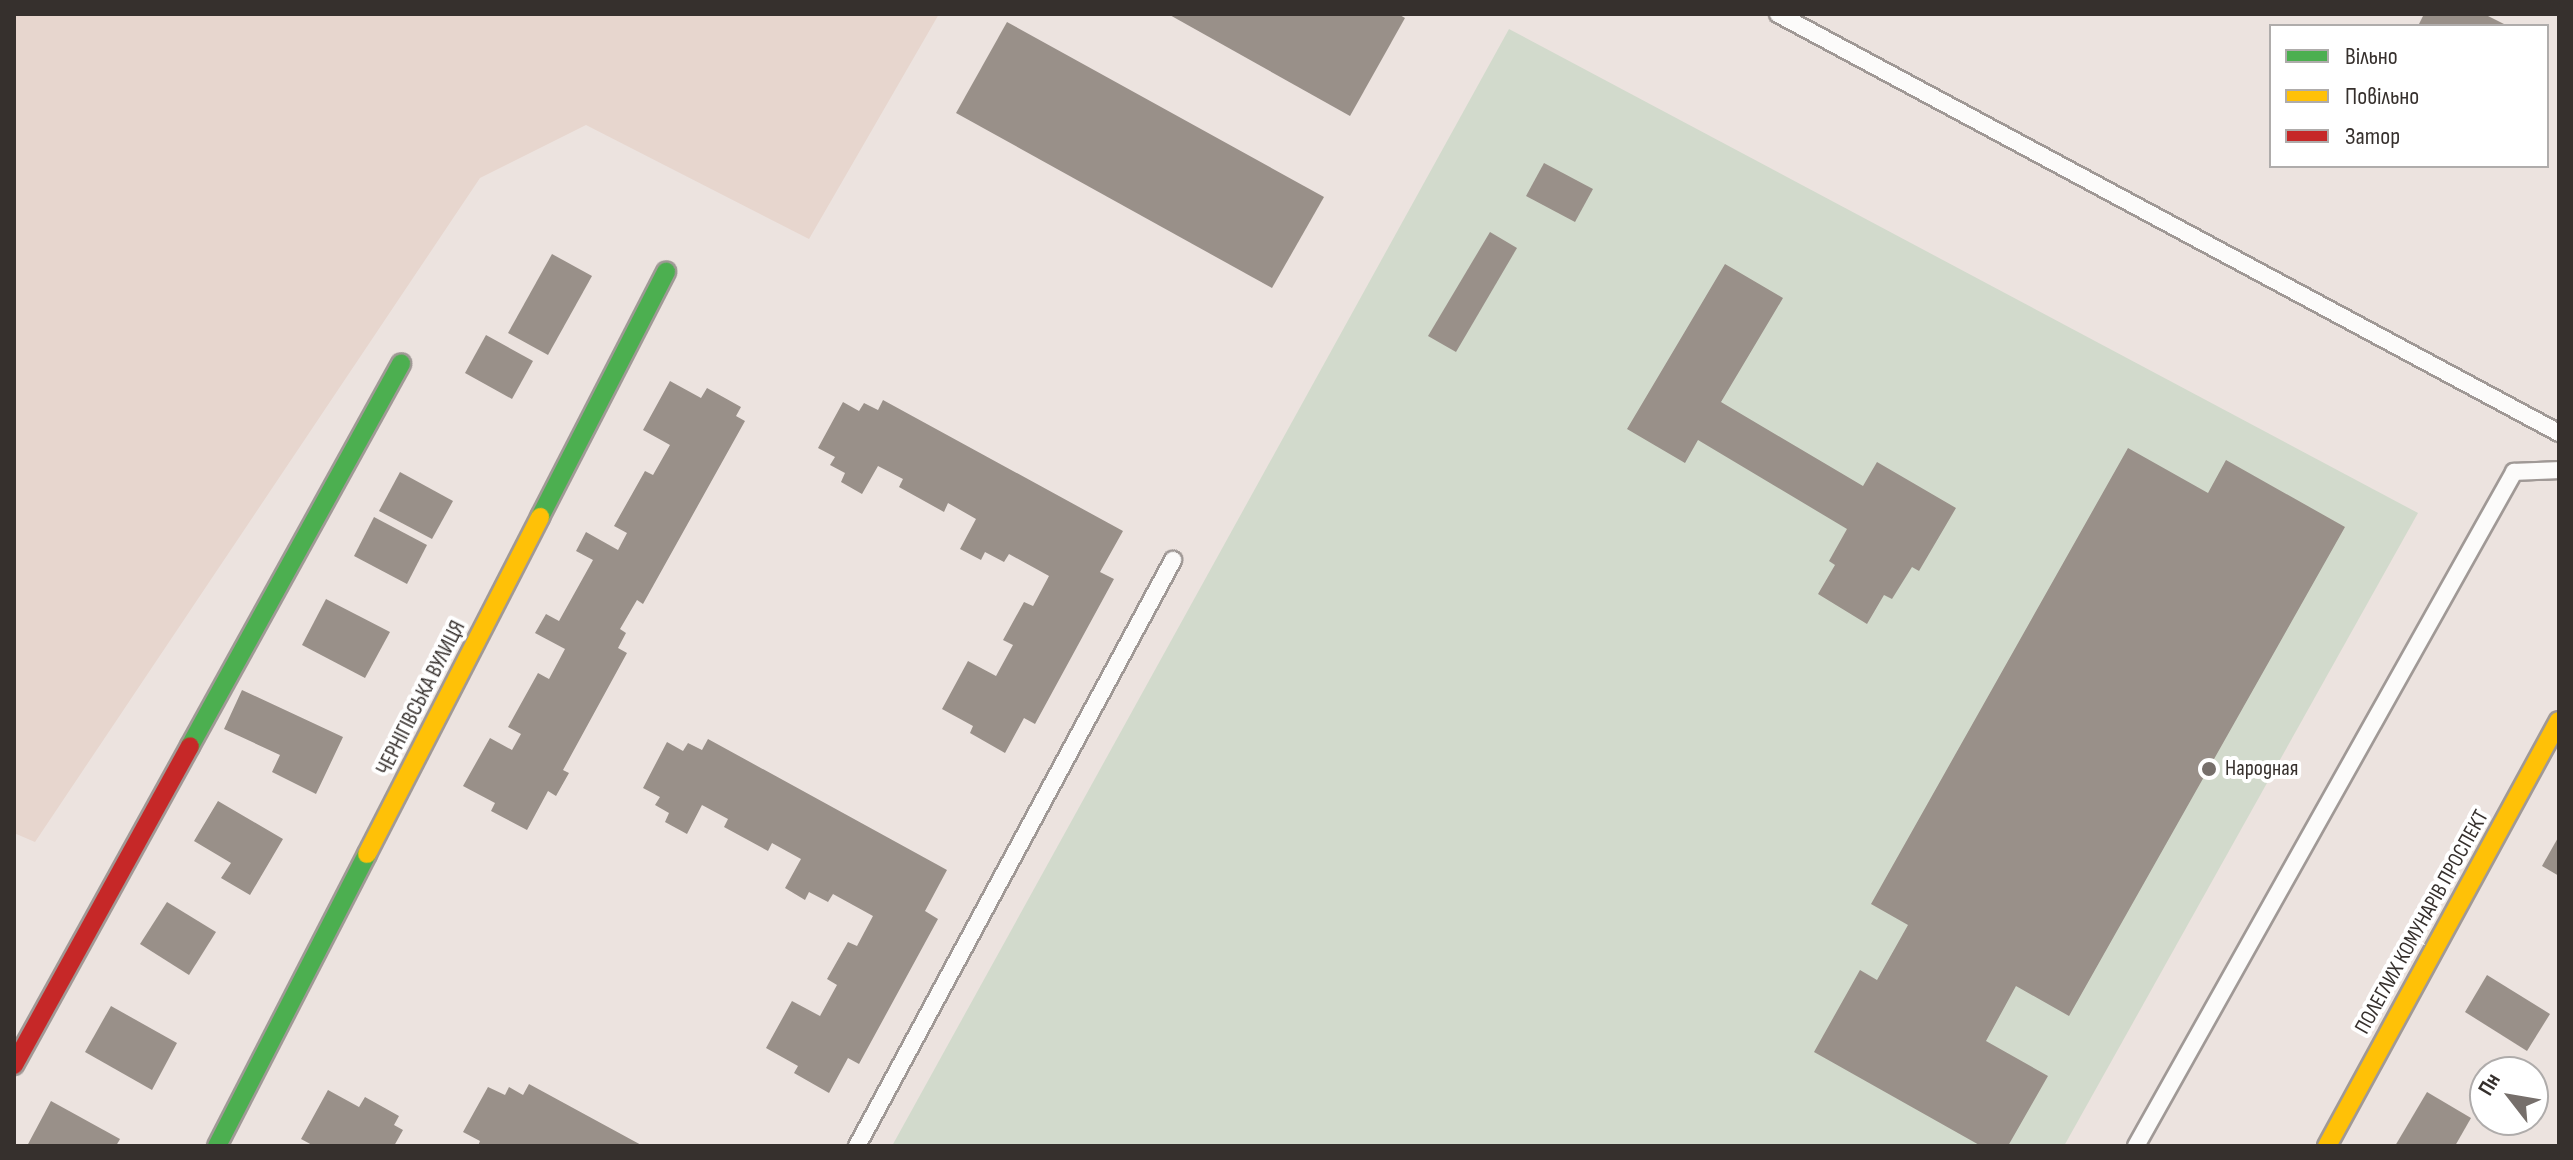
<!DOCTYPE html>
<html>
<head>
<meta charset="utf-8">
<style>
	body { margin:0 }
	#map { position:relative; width:2573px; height:1160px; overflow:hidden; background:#ece3df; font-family:"Sofia Sans Condensed",sans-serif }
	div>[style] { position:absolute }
	.built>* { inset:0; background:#e7d6ce }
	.green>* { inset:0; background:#d2dacc }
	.building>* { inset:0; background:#999089 }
	.roads { filter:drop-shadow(2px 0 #a09996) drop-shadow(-2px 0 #a09996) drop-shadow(0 2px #a09996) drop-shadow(0 -2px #a09996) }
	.lane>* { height:16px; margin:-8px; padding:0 8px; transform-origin:8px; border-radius:8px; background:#fcfbfa }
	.fast>* { height:18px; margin:-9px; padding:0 9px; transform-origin:9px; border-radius:9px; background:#4caf50 }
	.slow>* { height:18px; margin:-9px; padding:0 9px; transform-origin:9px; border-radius:9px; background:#ffc107 }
	.jam>* { height:18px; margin:-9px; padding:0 9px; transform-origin:9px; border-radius:9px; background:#c62828 }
	.dots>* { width:22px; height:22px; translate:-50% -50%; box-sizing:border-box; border:4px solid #fff; border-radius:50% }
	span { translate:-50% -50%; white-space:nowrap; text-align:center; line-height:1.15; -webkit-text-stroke:8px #fff; paint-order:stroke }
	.street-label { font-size:22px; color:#36302d }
	.poi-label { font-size:22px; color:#36302d }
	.left { translate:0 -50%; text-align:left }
	.frame { position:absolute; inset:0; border:16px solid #36302d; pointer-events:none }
	.legend { position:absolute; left:2269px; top:24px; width:280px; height:144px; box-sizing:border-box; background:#fff; border:2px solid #afacab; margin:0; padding:10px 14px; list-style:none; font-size:24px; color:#36302d }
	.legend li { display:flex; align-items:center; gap:16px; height:40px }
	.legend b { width:40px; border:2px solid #afacab }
	.north { position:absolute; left:2469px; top:1056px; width:80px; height:80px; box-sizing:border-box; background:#fff; border:2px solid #afacab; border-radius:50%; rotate:301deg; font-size:22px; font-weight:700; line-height:32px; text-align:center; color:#36302d }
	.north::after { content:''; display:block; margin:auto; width:28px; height:36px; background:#766f6b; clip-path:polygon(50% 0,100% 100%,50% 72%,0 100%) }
</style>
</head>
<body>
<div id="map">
	<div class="built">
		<div style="clip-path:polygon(14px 14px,939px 14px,809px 239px,586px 125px,480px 178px,35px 842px,14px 833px)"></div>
	</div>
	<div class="green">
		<div style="clip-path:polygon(1509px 29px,2418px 513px,2064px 1146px,892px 1146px)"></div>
	</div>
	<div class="building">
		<div style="clip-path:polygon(1168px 14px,1398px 14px,1405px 18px,1350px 116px)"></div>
		<div style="clip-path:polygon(2424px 14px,2484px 14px,2508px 26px,2418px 26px)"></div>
		<div style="clip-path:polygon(1007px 22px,1324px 197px,1272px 288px,956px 113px)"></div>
		<div style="clip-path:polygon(1544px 163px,1593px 189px,1575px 222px,1526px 196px)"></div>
		<div style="clip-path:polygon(1490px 232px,1517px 248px,1456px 352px,1428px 336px)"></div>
		<div style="clip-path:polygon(552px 254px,592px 276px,548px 355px,508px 333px)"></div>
		<div style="clip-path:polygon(1725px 264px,1783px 298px,1721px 402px,1863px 486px,1877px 462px,1956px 508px,1919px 571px,1912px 567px,1892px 599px,1884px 595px,1867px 624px,1818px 594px,1835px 565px,1829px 561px,1847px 529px,1698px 440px,1685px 463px,1627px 429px)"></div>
		<div style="clip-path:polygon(486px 335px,533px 361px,512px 399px,465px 373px)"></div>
		<div style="clip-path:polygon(670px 381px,701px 398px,707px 388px,741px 407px,736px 416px,745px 421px,643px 604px,637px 600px,620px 629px,626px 633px,618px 648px,627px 653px,563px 770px,569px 773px,556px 796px,548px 791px,527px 830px,491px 811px,495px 803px,463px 786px,490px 738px,512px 750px,521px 734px,508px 727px,538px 673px,549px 679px,565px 649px,535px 633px,546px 614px,559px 621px,593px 560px,576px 551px,586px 532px,618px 550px,627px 533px,614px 526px,645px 471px,653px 475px,670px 445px,643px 430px)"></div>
		<div style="clip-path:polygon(883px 400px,1123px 531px,1100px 572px,1114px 579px,1035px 724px,1024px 718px,1005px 753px,970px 733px,973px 726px,942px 709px,968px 661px,996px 676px,1013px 645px,1003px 640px,1024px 602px,1033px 606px,1049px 576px,1009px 554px,1004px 562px,985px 552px,981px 560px,960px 549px,976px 519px,948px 503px,944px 512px,899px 487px,903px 479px,878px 466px,862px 494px,841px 482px,845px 473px,830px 465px,835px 457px,818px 448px,843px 402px,859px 411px,864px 403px,878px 410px)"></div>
		<div style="clip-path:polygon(2128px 448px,2208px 493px,2226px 460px,2345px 527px,2069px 1016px,2016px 986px,1986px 1041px,2048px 1076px,2008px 1146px,1981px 1146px,1814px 1052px,1860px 970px,1877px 980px,1908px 925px,1871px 904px)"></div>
		<div style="clip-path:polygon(400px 472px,453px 501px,432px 539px,379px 511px)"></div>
		<div style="clip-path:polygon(374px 517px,427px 545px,407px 584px,354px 556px)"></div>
		<div style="clip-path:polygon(326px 599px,390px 632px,365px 678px,302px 645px)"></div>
		<div style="clip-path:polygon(242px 690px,343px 737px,316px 794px,272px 772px,280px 755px,224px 729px)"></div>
		<div style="clip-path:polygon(708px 739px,947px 870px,925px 911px,938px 919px,859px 1064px,848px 1058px,829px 1093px,794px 1073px,798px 1066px,766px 1048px,792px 1001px,820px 1016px,837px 985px,827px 979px,848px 942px,857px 946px,873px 916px,833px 894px,828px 902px,809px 892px,805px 900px,785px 888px,801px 859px,772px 843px,768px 851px,724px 827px,728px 819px,702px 805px,687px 834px,665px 822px,669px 813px,655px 805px,660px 797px,643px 788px,667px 742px,683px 751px,688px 743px,702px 750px)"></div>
		<div style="clip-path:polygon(218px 801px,283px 839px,250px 895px,221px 878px,231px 863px,194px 841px)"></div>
		<div style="clip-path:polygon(2559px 836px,2559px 876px,2542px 866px)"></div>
		<div style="clip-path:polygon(167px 902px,216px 932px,189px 975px,140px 944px)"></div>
		<div style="clip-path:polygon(2487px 975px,2550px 1014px,2527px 1051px,2465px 1012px)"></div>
		<div style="clip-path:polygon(111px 1006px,177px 1043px,152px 1090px,85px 1052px)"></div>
		<div style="clip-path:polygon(529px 1084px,643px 1146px,478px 1146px,480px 1141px,463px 1132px,488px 1087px,505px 1095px,509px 1087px,523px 1095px)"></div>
		<div style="clip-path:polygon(328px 1090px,359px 1107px,365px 1097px,399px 1116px,394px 1125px,403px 1130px,394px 1146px,314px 1146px,301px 1139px)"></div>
		<div style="clip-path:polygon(2427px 1092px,2471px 1118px,2455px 1146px,2395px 1146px)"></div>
		<div style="clip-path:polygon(51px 1101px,120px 1139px,116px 1146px,27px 1146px)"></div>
	</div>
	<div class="roads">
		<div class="lane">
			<div style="left:1778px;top:14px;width:886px;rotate:28.21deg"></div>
			<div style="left:857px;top:1146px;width:666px;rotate:-61.66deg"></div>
			<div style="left:2136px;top:1146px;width:773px;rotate:-60.71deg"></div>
			<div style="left:2514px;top:472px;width:45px;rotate:-2.5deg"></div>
		</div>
		<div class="fast">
			<div style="left:540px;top:517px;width:276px;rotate:-62.8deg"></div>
			<div style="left:190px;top:746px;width:437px;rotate:-61.1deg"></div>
			<div style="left:217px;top:1146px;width:328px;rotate:-62.8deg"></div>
		</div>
		<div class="slow">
			<div style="left:367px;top:854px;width:379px;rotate:-62.8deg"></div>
			<div style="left:2327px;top:1146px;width:484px;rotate:-61.4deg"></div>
		</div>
		<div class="jam">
			<div style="left:14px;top:1065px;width:364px;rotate:-61.1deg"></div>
		</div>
	</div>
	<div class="dots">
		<div style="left:2209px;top:769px;background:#766f6b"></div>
	</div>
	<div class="street-label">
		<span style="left:421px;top:698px;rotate:-63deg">ЧЕРНІГІВСЬКА ВУЛИЦЯ</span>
		<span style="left:2422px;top:922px;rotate:-61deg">ПОЛЕГЛИХ КОМУНАРІВ ПРОСПЕКТ</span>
	</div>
	<div class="poi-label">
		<span class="left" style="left:2225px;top:769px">Народная</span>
	</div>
	<div class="frame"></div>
	<ul class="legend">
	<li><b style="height:10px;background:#4caf50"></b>Вільно</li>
	<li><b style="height:10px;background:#ffc107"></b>Повільно</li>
	<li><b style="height:10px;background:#c62828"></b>Затор</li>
	</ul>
	<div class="north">Пн</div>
</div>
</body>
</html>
